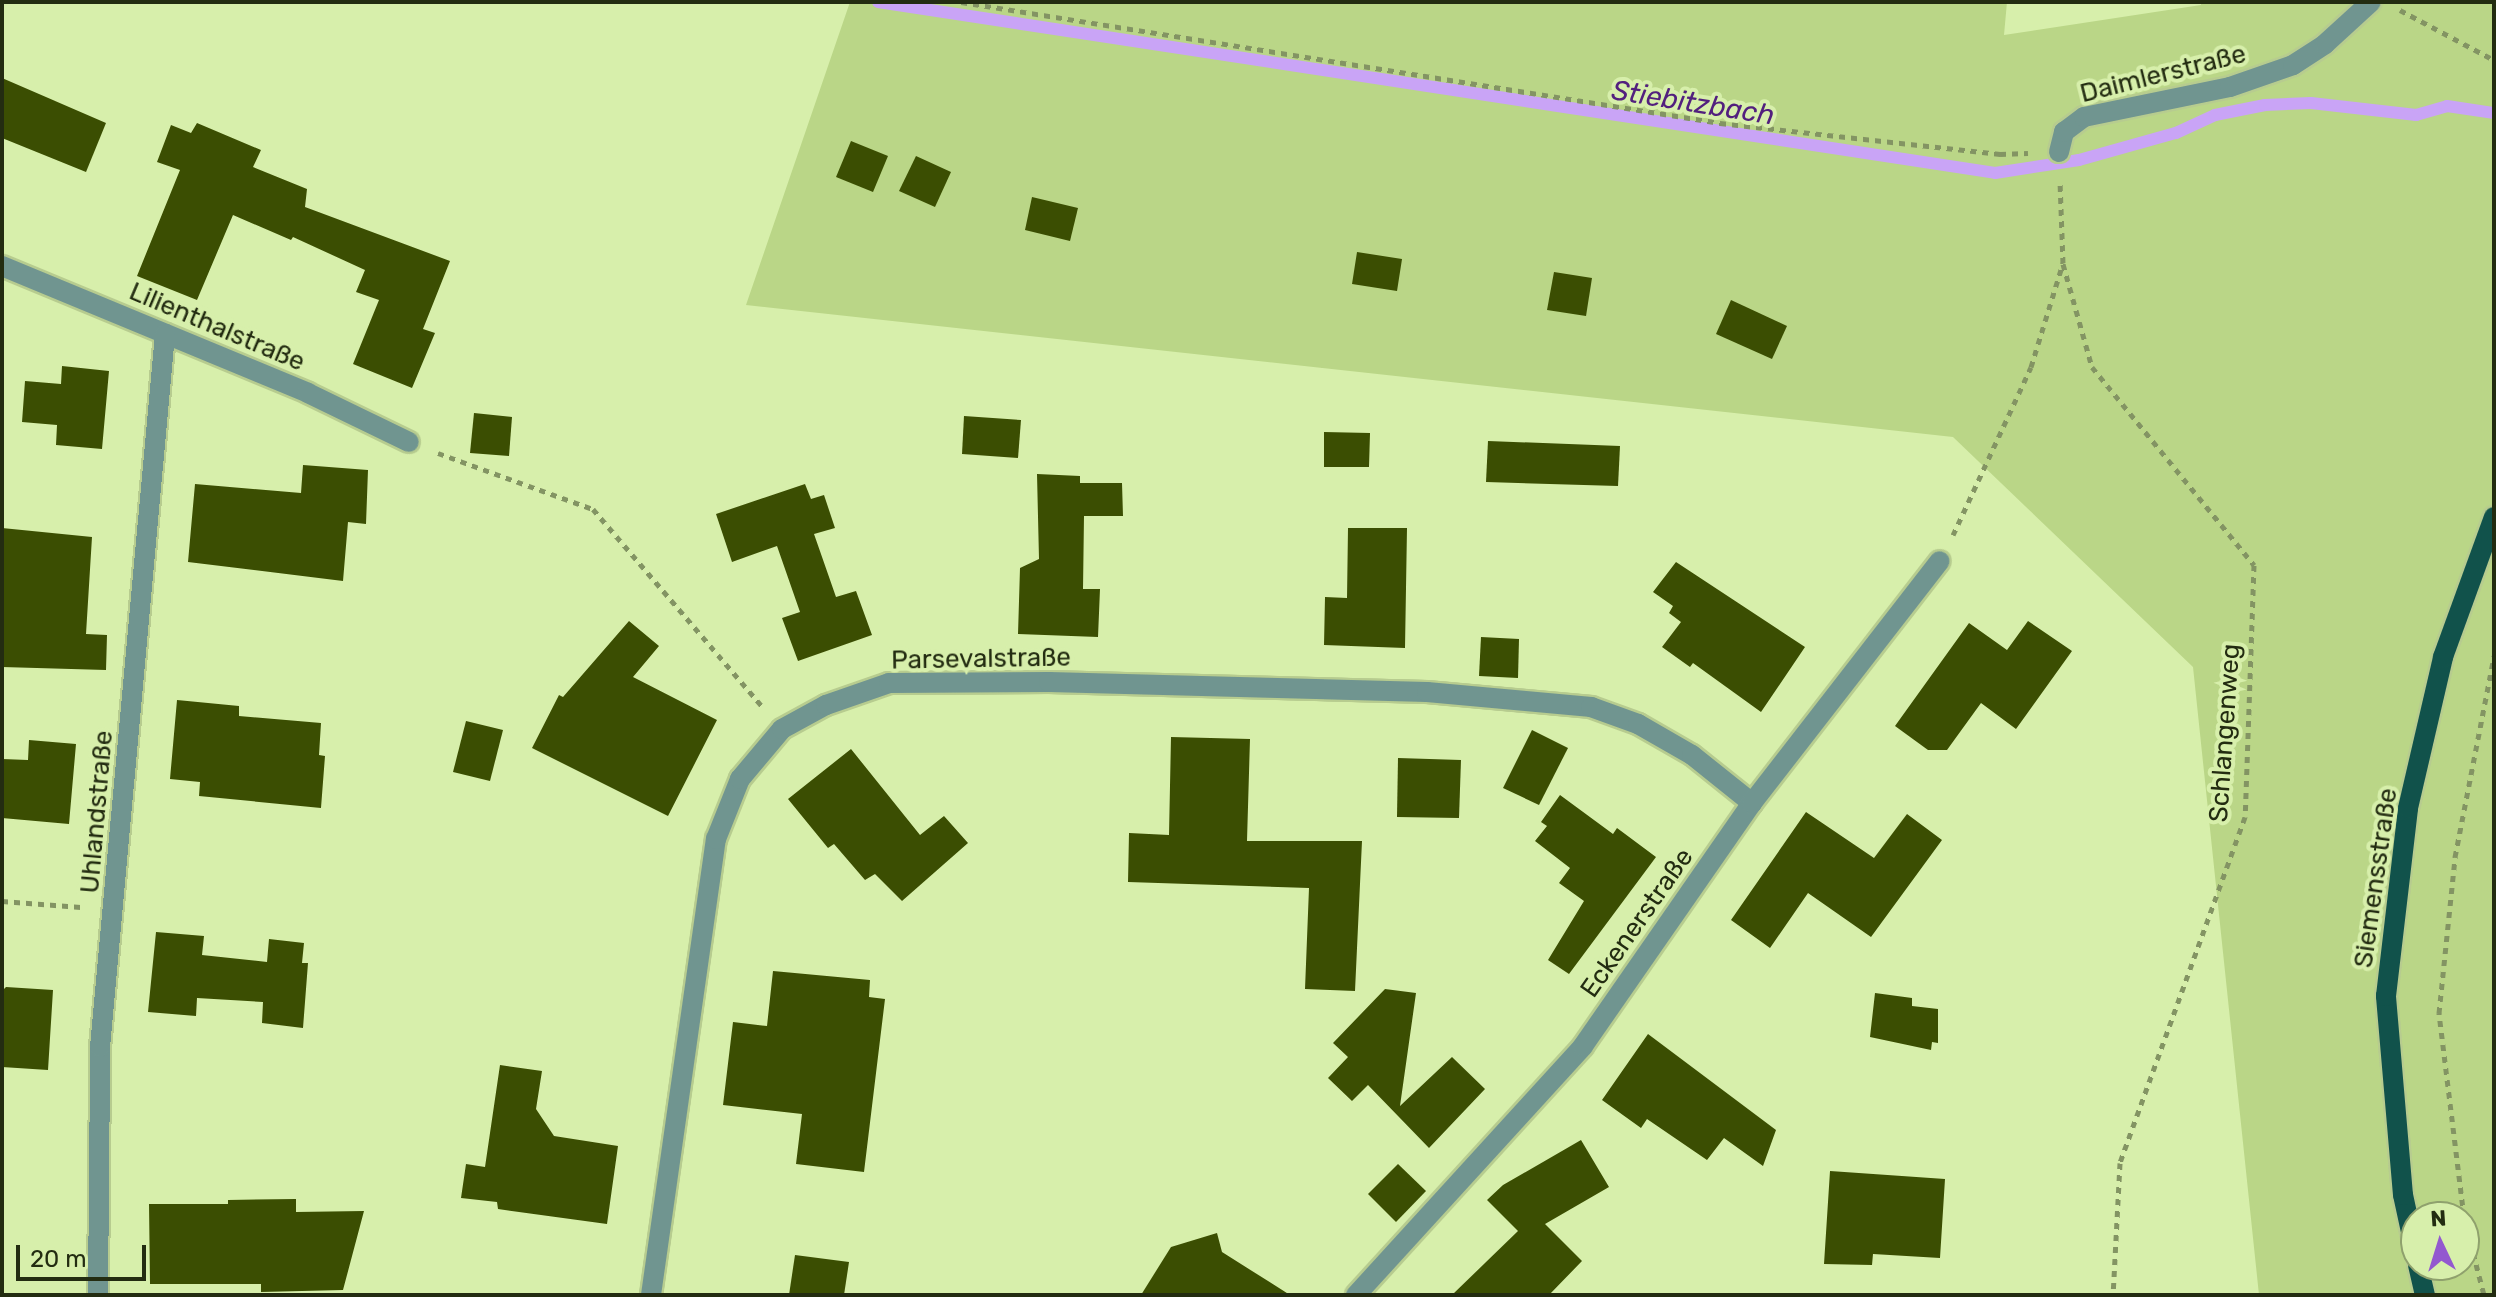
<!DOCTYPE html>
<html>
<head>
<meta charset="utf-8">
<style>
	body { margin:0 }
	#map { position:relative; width:2496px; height:1297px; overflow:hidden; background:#d7efab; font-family:Rubik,sans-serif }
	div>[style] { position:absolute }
	.green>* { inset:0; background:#bad687 }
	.stream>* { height:12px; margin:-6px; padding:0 6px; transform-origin:6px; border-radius:6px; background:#c9a4f6 }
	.building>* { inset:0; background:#3b4e02 }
	.path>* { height:5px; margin-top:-2.5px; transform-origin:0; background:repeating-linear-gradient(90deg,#839463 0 6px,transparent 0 12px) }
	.roads { filter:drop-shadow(2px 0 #b7cc8f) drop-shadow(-2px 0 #b7cc8f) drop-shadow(0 2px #b7cc8f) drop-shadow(0 -2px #b7cc8f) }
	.minor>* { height:20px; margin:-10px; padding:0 10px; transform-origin:10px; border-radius:10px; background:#709590 }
	.primary>* { height:20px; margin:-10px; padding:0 10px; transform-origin:10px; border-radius:10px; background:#11524b }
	span { translate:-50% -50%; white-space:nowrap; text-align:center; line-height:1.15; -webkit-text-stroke:8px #d7efab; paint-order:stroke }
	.street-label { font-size:26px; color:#232c11 }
	.water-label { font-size:28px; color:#52207e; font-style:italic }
	.frame { position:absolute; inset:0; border:4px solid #232c11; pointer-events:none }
	.north { position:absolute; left:2400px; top:1201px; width:80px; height:80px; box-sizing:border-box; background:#d7efab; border:2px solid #8fa16d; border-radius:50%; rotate:356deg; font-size:22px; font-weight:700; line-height:32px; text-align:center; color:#232c11 }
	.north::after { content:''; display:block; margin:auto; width:28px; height:36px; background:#9358cf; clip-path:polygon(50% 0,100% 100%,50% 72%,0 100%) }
	.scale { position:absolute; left:16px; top:1245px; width:130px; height:36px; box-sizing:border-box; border:4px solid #232c11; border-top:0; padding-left:10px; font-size:24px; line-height:28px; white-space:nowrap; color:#232c11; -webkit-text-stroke:6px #d7efab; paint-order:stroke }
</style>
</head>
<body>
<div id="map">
	<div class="green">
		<div style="clip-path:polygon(evenodd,850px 2px,2007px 2px,2004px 35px,2201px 5px,2201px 2px,2494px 2px,2494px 1295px,2259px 1295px,2193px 667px,1953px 437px,746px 305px,850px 2px,2416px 1217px,2464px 1217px,2464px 1265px,2416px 1265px,2416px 1217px)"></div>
	</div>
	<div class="stream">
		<div style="left:878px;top:2px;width:1130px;rotate:8.7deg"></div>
		<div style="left:1995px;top:173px;width:85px;rotate:-8.8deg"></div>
		<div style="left:2079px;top:160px;width:101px;rotate:-15.6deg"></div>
		<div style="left:2176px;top:133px;width:43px;rotate:-24.8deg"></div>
		<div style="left:2215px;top:115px;width:51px;rotate:-11.3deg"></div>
		<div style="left:2265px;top:105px;width:46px;rotate:-2.5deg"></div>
		<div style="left:2311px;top:103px;width:106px;rotate:6.5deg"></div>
		<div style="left:2416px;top:115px;width:32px;rotate:-16deg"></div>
		<div style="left:2447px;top:106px;width:48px;rotate:8.5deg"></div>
	</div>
	<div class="building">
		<div style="clip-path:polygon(2px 78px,106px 123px,86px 172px,2px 138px)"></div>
		<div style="clip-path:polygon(197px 123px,261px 150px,253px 167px,307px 189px,305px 207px,450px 261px,423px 329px,435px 333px,412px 388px,353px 364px,379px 300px,356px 292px,365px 270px,293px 237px,291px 240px,233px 215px,197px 300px,137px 276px,180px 170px,157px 162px,171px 125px,191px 133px)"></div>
		<div style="clip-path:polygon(851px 141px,888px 156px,873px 192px,836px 177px)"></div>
		<div style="clip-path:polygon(916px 156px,951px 172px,935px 207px,899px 191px)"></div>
		<div style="clip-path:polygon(1032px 197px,1078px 208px,1070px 241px,1025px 230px)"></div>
		<div style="clip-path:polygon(1357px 252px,1402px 259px,1397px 291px,1352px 284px)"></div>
		<div style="clip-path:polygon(1554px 272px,1592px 278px,1586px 316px,1547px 310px)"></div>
		<div style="clip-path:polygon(1731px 300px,1787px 326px,1772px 359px,1716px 334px)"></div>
		<div style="clip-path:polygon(62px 366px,109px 371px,102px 449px,56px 445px,57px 425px,22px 422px,25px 381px,61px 384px)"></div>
		<div style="clip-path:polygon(474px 413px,512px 417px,509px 456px,470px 453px)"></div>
		<div style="clip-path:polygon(964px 416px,1021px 420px,1018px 458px,962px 454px)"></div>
		<div style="clip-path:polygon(1324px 432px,1370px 433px,1369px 467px,1324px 467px)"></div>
		<div style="clip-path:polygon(1488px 441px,1620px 446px,1618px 486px,1486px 482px)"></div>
		<div style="clip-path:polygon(303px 465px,368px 470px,366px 524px,348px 522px,343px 581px,188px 562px,195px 484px,301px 493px)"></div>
		<div style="clip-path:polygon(1037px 474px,1080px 476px,1080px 483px,1122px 483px,1123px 516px,1084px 516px,1083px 589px,1100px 589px,1098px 637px,1018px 634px,1020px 568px,1039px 559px)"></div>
		<div style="clip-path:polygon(805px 484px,811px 499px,824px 495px,835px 528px,814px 534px,836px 597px,856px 591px,872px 635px,798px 661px,782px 618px,800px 612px,777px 546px,732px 562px,716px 514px)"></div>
		<div style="clip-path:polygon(2px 528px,92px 537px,86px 634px,107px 635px,106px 670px,2px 667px)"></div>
		<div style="clip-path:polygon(1348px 528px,1407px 528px,1405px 648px,1324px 645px,1325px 597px,1347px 598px)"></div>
		<div style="clip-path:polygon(1676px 562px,1805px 647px,1761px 712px,1693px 663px,1690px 667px,1662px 647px,1681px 622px,1669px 613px,1673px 606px,1653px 592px)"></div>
		<div style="clip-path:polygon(629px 621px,659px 646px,633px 677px,717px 720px,668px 816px,532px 748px,559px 695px,563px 697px)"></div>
		<div style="clip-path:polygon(2028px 621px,2072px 651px,2016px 729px,1981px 703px,1947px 750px,1928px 750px,1895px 726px,1969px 623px,2007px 650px)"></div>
		<div style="clip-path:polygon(1481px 637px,1519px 639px,1518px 678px,1479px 676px)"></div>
		<div style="clip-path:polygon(177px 700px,239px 706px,239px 716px,321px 723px,319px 755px,325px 756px,321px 808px,199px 796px,200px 782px,170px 779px)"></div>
		<div style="clip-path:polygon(466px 721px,503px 730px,490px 781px,453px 772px)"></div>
		<div style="clip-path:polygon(1532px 730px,1568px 748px,1539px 805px,1503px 788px)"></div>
		<div style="clip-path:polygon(1171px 737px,1250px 739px,1247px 841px,1362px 841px,1355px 991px,1305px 989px,1309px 888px,1128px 882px,1129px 833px,1169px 835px)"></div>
		<div style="clip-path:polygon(29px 740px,76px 744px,69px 824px,2px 818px,2px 759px,28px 760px)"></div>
		<div style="clip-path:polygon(851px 749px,920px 835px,944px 816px,968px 843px,902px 901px,875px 874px,865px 880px,834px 844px,828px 848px,788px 799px)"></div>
		<div style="clip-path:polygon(1398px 758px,1461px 760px,1459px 818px,1397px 817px)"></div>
		<div style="clip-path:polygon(1560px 795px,1613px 834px,1617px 828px,1656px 857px,1569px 974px,1548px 960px,1584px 901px,1559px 883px,1570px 868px,1535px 841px,1547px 826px,1541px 822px)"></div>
		<div style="clip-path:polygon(1806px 812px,1874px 858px,1907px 814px,1942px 840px,1871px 937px,1808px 893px,1770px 948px,1731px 920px)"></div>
		<div style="clip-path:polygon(156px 932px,204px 936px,202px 955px,267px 962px,269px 939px,304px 943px,302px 963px,308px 963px,303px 1028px,262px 1023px,263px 1002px,197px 998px,196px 1016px,148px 1012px)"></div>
		<div style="clip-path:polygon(773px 971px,870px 980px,869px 997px,885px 999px,864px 1172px,796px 1164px,802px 1114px,723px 1105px,733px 1022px,767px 1026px)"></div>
		<div style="clip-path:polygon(6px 987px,53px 990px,48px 1070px,2px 1067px,2px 991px)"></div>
		<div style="clip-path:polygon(1385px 989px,1416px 993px,1400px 1106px,1452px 1057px,1485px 1089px,1429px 1148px,1368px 1085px,1352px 1101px,1328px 1078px,1348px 1057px,1333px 1043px)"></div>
		<div style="clip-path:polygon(1875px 993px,1912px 998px,1912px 1006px,1938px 1009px,1938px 1043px,1932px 1042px,1931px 1050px,1870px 1037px)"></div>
		<div style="clip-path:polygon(1648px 1034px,1776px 1130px,1763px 1166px,1724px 1138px,1707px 1160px,1647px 1119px,1641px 1128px,1602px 1100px)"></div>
		<div style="clip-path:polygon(500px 1065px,542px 1071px,536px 1109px,554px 1136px,618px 1146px,607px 1224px,498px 1209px,497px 1202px,461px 1198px,466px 1164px,485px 1167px)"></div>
		<div style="clip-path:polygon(1581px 1140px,1609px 1187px,1545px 1224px,1582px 1261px,1549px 1295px,1452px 1295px,1518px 1231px,1487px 1200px,1503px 1185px)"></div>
		<div style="clip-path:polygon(1398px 1164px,1426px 1191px,1396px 1222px,1368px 1194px)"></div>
		<div style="clip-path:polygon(1830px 1171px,1945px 1179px,1940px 1258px,1873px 1254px,1872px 1265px,1824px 1264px)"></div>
		<div style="clip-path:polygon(296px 1199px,296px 1212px,364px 1211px,343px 1290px,261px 1292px,261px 1284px,150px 1284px,149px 1204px,228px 1204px,228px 1200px)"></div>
		<div style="clip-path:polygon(1217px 1233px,1222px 1252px,1290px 1295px,1141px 1295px,1171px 1247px)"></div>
		<div style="clip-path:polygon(795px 1255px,849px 1262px,844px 1295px,789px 1295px)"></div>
	</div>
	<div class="path">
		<div style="left:961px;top:2px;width:769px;rotate:9.06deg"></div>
		<div style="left:1720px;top:123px;width:282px;rotate:6.3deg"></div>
		<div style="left:2000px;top:154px;width:28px;rotate:-2deg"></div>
		<div style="left:2400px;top:10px;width:106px;rotate:28deg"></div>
		<div style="left:2063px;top:264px;width:107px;rotate:74.3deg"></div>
		<div style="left:2092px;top:367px;width:256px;rotate:50.7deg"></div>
		<div style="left:2254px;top:565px;width:252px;rotate:92deg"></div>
		<div style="left:2245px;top:817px;width:368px;rotate:109.9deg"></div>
		<div style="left:2120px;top:1163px;width:132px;rotate:93deg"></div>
		<div style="left:438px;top:453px;width:165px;rotate:19.9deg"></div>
		<div style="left:593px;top:509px;width:261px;rotate:49.4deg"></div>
		<div style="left:1953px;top:535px;width:185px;rotate:-65.1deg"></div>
		<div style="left:2031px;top:367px;width:109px;rotate:-72.9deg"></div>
		<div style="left:2063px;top:263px;width:80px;rotate:-92.1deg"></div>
		<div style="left:2px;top:901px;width:79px;rotate:4.3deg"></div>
		<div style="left:2464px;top:1217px;width:206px;rotate:-97deg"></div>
		<div style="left:2439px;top:1013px;width:157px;rotate:-84.1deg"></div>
		<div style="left:2455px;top:857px;width:205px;rotate:-79deg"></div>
		<div style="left:2464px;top:1218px;width:80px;rotate:75.4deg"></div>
	</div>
	<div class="roads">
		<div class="minor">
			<div style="left:2059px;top:152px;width:21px;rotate:-76deg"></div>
			<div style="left:2064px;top:132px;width:25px;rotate:-37deg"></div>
			<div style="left:2084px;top:117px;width:149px;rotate:-11.6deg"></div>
			<div style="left:2230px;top:87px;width:67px;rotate:-19.2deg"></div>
			<div style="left:2293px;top:65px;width:38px;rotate:-33deg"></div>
			<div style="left:2325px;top:44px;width:62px;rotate:-42.4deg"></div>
			<div style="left:2px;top:266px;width:331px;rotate:22.5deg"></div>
			<div style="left:308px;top:393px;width:112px;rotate:25.9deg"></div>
			<div style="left:98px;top:1295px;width:248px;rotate:-89.5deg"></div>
			<div style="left:100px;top:1047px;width:716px;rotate:-84.79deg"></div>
			<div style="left:651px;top:1295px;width:461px;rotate:-81.9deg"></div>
			<div style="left:716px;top:839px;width:65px;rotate:-68.2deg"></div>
			<div style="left:740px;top:779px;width:65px;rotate:-50deg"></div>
			<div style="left:782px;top:729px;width:50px;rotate:-28.6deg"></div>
			<div style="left:826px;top:705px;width:67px;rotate:-19.2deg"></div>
			<div style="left:889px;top:683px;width:160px;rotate:-0.4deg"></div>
			<div style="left:1049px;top:682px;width:378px;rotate:1.5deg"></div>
			<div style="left:1427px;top:692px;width:165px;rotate:5.2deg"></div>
			<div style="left:1591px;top:707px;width:50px;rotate:19.9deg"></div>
			<div style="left:1638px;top:724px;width:62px;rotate:29.9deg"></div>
			<div style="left:1692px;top:755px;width:77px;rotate:38.7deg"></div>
			<div style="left:1356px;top:1295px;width:337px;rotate:-47.6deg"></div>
			<div style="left:1583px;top:1046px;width:296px;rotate:-55.2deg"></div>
			<div style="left:1752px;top:803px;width:306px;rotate:-52.2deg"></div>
		</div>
		<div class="primary">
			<div style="left:2416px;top:1255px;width:61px;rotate:-102.2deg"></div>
			<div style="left:2403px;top:1195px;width:200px;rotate:-94.9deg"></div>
			<div style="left:2386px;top:996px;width:189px;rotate:-83.3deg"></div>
			<div style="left:2408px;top:808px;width:155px;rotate:-76.9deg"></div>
			<div style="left:2443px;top:657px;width:149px;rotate:-70deg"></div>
			<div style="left:2418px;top:1265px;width:31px;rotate:77deg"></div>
		</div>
	</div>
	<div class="street-label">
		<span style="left:2163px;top:74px;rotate:-14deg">Daimlerstraße</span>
		<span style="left:217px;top:327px;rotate:23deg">Lilienthalstraße</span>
		<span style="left:981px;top:659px;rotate:-1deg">Parsevalstraße</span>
		<span style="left:2225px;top:733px;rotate:-86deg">Schlangenweg</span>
		<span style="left:97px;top:812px;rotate:-85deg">Uhlandstraße</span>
		<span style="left:2376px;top:878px;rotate:-82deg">Siemensstraße</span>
		<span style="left:1637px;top:923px;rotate:-55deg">Eckenerstraße</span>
	</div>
	<div class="water-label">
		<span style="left:1693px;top:103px;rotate:9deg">Stiebitzbach</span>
	</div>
	<div class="frame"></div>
	<div class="north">N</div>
	<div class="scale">20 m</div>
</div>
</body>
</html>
